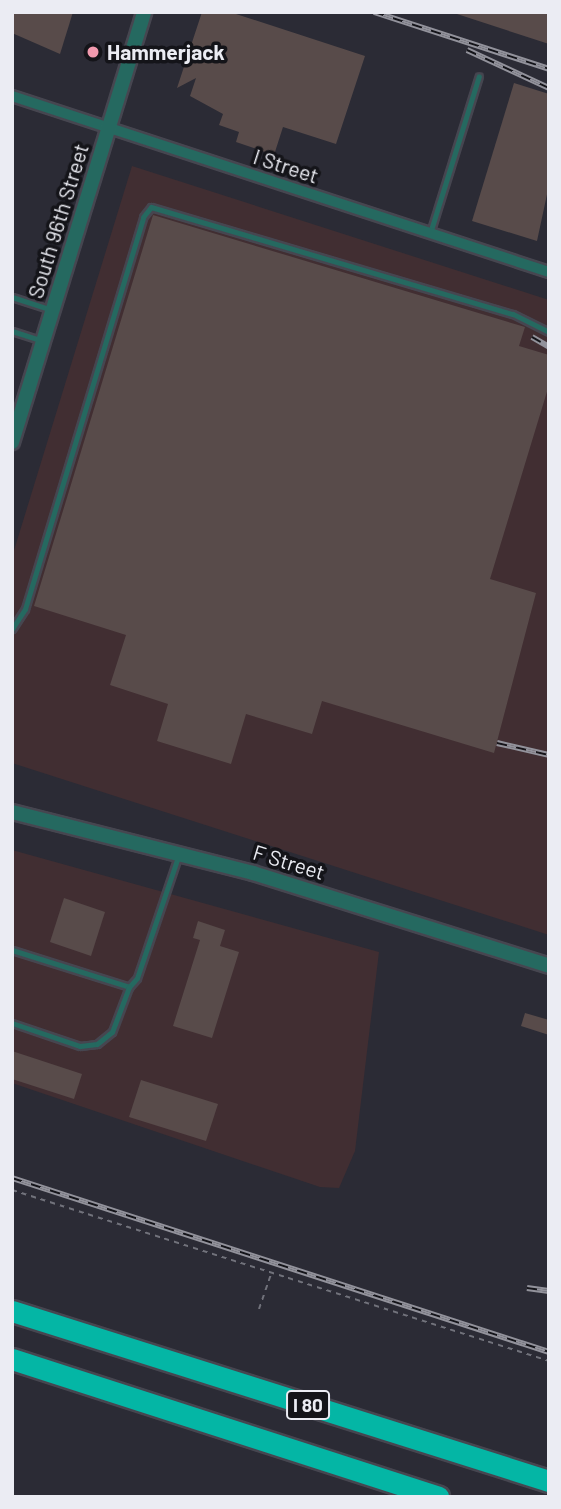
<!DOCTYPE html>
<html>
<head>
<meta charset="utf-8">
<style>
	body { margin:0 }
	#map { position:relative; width:561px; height:1509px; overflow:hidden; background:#2b2b35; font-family:Barlow,sans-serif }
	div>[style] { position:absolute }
	.industrial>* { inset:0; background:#412e32 }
	.building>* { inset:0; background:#584b4a }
	.path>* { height:2px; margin-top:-1px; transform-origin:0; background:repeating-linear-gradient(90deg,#71727b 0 5px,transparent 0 10px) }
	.roads { filter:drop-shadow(2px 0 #464650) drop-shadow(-2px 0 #464650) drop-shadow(0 2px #464650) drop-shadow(0 -2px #464650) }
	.service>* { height:5px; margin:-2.5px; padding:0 2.5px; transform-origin:2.5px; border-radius:2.5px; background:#256960 }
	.minor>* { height:10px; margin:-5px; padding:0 5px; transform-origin:5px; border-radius:5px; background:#256960 }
	.tertiary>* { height:14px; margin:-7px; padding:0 7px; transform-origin:7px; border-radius:7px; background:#256960 }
	.motorway>* { height:21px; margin:-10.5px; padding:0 10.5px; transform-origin:10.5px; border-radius:10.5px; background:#04b6a5 }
	.rail>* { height:6px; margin-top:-3px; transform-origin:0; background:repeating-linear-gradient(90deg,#141419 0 10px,#92929b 0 20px); box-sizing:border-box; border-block:2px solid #92929b }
	.dots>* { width:19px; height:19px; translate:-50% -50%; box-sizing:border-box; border:4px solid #141419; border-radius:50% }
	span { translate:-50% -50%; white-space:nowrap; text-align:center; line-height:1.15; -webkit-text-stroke:7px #141419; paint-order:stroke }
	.shield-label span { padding:2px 5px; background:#141419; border:2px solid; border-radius:5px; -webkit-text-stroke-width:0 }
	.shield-label { font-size:19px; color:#ebecf3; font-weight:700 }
	.poi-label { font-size:21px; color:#ebecf3; font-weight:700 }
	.left { translate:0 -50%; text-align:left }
	.street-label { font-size:21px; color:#ebecf3 }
	.frame { position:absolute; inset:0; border:14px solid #ebecf3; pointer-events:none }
</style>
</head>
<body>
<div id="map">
	<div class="industrial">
		<div style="clip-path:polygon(132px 166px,549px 300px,549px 935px,12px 763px,12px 557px)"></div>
		<div style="clip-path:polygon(12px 850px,379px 952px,355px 1151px,339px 1188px,320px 1187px,12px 1083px)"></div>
	</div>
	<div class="building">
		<div style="clip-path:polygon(12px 12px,73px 12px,60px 54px,12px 33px)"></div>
		<div style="clip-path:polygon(202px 12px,236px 14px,365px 56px,336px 144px,283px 127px,274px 155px,236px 142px,239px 132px,219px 125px,223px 114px,190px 96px,196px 78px,177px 88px)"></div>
		<div style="clip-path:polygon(458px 12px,549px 12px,549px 44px,457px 14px)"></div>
		<div style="clip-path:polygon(514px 83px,549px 94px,549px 185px,537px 241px,472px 221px)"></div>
		<div style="clip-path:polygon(153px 215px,525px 327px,519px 346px,549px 355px,549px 385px,490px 579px,536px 593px,494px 753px,322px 701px,312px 734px,246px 714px,231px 764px,157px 741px,168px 704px,110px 685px,126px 635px,34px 606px)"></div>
		<div style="clip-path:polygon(64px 898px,105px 912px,91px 956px,50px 942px)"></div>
		<div style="clip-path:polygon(198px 921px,225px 930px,220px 946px,239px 952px,212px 1038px,173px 1026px,200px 940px,193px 938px)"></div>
		<div style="clip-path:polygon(525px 1013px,549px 1020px,549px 1035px,521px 1026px)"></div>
		<div style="clip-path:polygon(12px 1051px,82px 1074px,74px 1099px,12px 1079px)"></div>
		<div style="clip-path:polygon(141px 1080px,218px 1104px,206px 1141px,129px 1117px)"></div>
	</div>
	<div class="path">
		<div style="left:12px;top:1190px;width:564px;rotate:17.66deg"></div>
		<div style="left:259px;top:1309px;width:37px;rotate:-71deg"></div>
	</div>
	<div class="roads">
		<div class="service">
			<div style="left:430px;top:233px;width:164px;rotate:-72.7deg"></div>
			<div style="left:12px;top:297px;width:40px;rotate:18deg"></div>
			<div style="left:12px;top:331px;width:29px;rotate:18deg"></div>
			<div style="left:12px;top:629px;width:24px;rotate:-57deg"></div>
			<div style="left:25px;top:609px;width:409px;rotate:-73.2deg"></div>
			<div style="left:143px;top:217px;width:13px;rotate:-51deg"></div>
			<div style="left:151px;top:207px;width:377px;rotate:16.5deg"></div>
			<div style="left:513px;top:314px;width:40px;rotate:26.6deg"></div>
			<div style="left:12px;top:950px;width:123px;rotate:17.5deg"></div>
			<div style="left:129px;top:987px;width:12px;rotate:-48deg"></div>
			<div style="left:137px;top:978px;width:128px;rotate:-71.3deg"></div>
			<div style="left:12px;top:1023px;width:72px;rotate:18.7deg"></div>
			<div style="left:80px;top:1046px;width:17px;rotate:-7deg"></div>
			<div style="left:97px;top:1044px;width:19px;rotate:-39deg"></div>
			<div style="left:112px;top:1032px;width:48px;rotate:-69.3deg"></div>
		</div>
		<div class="minor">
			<div style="left:12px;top:96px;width:565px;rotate:18.15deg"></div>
		</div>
		<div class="tertiary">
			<div style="left:12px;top:442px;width:450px;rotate:-72.9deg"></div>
			<div style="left:12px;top:812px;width:249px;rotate:14.2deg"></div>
			<div style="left:253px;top:873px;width:310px;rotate:17.4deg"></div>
		</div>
		<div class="motorway">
			<div style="left:12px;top:1311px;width:563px;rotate:17.57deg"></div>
			<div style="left:12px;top:1359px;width:448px;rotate:17.9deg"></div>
		</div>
	</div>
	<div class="rail">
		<div style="left:374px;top:12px;width:184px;rotate:18deg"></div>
		<div style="left:467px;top:50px;width:90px;rotate:24.9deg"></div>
		<div style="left:532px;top:337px;width:20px;rotate:30deg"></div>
		<div style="left:497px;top:743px;width:53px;rotate:13deg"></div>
		<div style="left:12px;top:1178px;width:564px;rotate:17.95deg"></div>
		<div style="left:527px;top:1288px;width:22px;rotate:8deg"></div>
	</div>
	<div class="dots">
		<div style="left:93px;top:52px;background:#f29aaf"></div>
	</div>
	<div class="shield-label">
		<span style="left:308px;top:1405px">I 80</span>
	</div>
	<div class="poi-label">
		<span class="left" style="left:107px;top:52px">Hammerjack</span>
	</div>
	<div class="street-label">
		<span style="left:286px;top:166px;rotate:18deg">I Street</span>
		<span style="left:58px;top:221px;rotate:-73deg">South 96th Street</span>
		<span style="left:289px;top:862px;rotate:17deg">F Street</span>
	</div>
	<div class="frame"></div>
</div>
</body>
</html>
